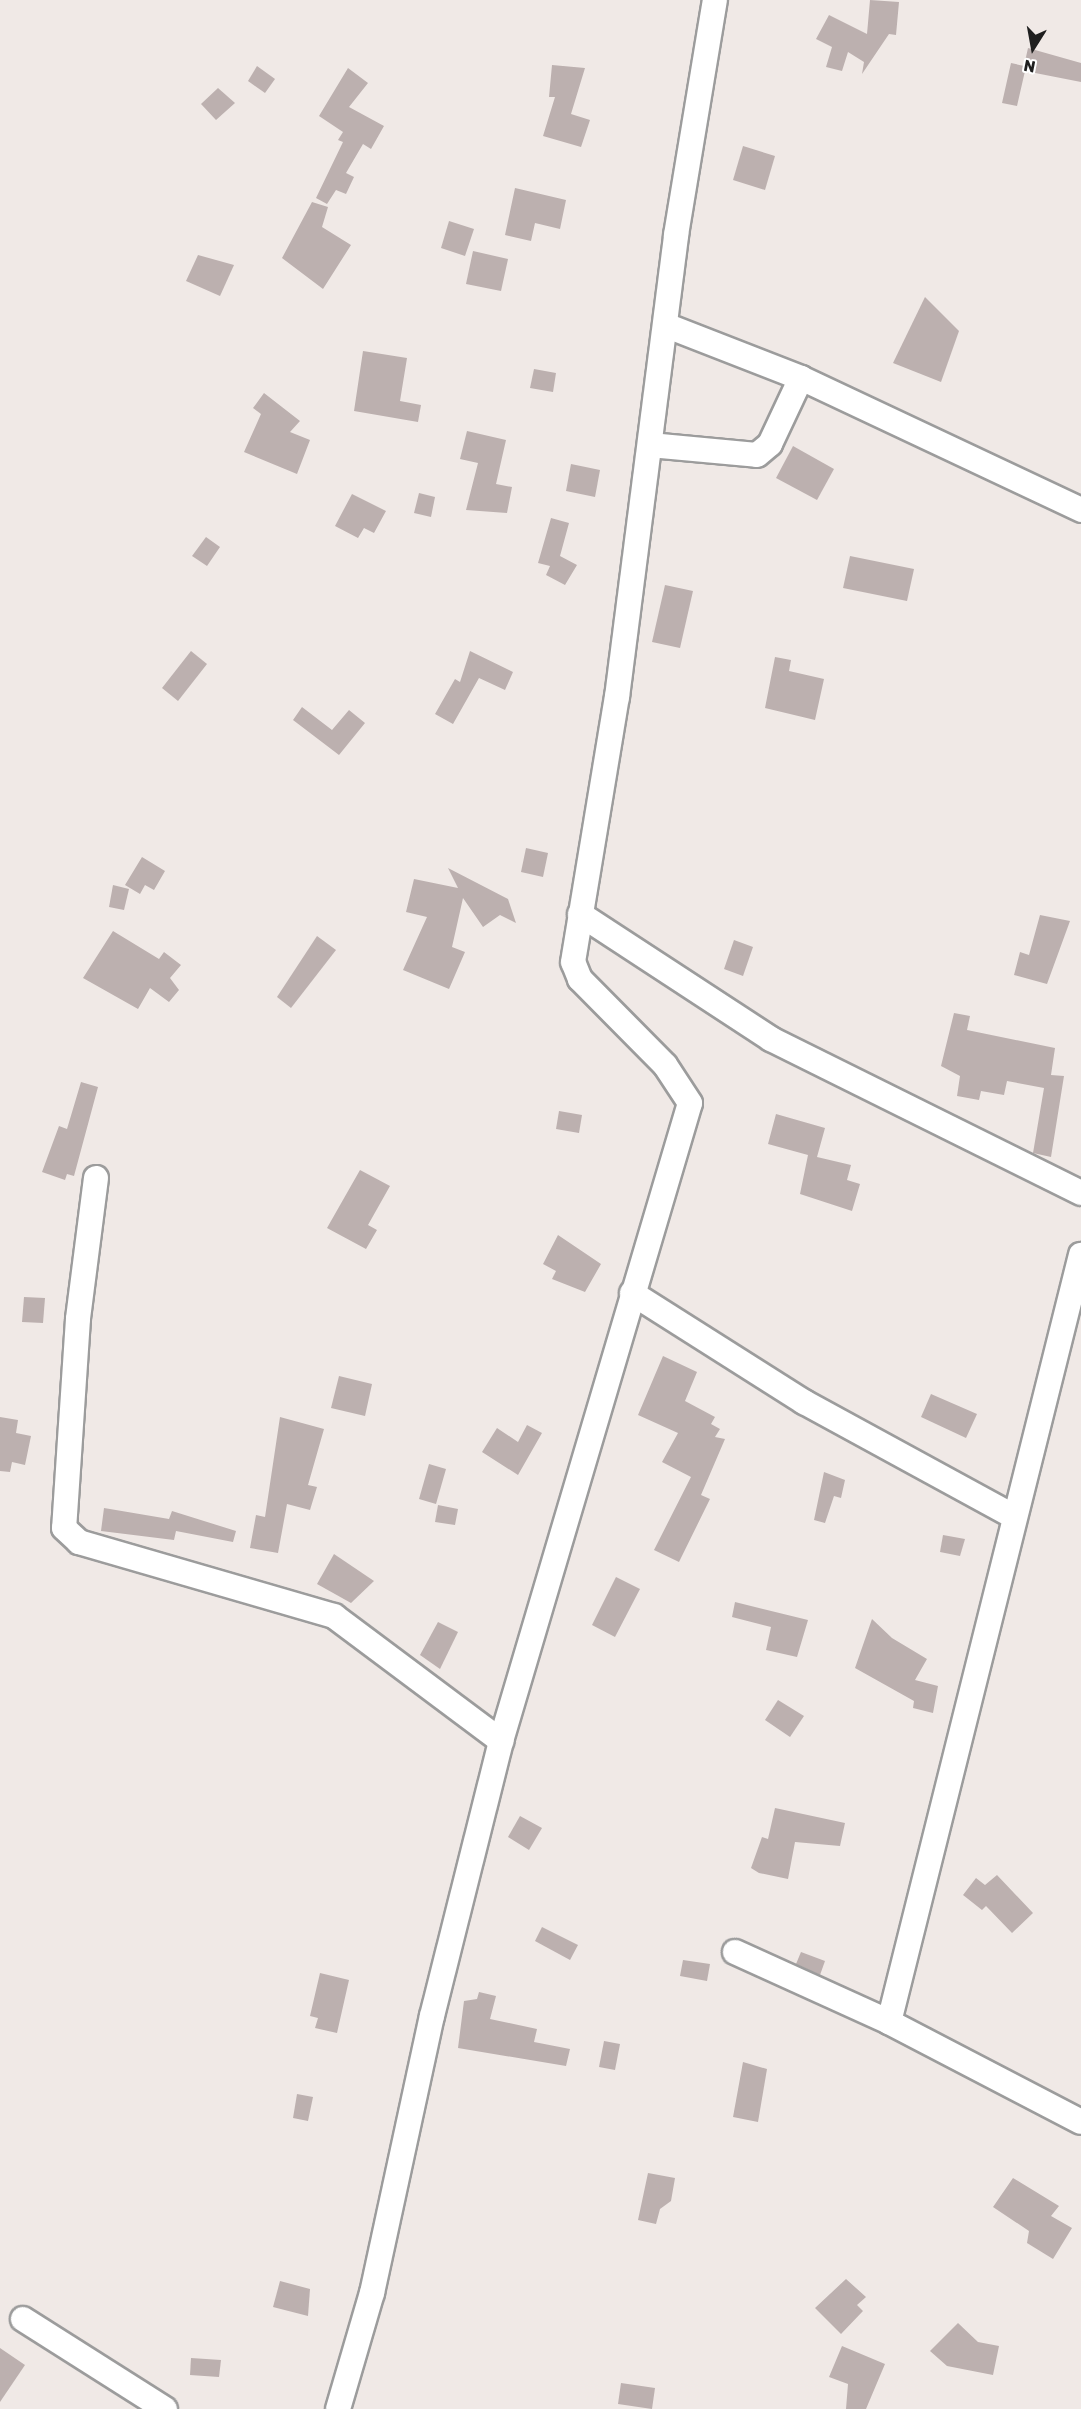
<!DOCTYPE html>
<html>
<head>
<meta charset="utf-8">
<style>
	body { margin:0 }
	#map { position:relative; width:1081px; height:2409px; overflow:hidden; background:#f0e9e6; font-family:Rubik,sans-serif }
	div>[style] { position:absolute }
	.building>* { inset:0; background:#bcb0af }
	.roads { filter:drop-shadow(2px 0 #9c9c9c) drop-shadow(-2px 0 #9c9c9c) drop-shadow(0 2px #9c9c9c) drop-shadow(0 -2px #9c9c9c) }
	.minor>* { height:24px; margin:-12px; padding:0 12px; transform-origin:12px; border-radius:12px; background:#fff }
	span { translate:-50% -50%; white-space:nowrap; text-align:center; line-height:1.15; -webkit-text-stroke:4.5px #fff; paint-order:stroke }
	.north { position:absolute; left:1003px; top:18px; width:60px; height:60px; -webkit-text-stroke:4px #fff; paint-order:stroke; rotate:191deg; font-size:16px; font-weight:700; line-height:24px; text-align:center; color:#1f1f1f }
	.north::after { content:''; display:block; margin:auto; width:21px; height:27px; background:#1f1f1f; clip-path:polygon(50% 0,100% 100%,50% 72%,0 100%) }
</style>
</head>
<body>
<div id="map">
	<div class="building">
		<div style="clip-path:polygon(870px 0,899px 2px,896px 35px,889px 34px,862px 74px,864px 62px,848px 52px,842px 71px,826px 67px,832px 47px,816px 39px,829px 15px,867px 34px)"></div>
		<div style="clip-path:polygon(1028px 48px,1081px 63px,1081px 82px,1025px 71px,1017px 106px,1002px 103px,1011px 63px,1024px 66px)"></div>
		<div style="clip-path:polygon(552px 65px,585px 68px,571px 114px,590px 120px,581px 147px,543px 136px,555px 97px,549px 97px)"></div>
		<div style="clip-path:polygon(257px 66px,275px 79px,265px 93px,248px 81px)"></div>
		<div style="clip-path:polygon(348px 68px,368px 83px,349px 107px,384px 126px,371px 149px,363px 144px,346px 173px,354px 177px,346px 194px,336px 190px,327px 204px,316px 198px,343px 142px,338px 140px,343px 132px,319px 116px)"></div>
		<div style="clip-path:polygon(218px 88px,235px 103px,216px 120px,201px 104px)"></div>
		<div style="clip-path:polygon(743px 146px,775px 156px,765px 190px,733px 180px)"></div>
		<div style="clip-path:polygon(515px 188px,566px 200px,560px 229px,535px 223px,531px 241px,505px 235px)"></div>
		<div style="clip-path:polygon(312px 202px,328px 207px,322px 227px,351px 245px,323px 289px,282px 258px)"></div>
		<div style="clip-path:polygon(449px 221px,474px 229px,465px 256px,441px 248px)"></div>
		<div style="clip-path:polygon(473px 251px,508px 259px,501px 291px,466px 284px)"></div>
		<div style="clip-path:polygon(198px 255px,234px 265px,220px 296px,186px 281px)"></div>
		<div style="clip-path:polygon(925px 297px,959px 331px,941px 382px,893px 363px)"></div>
		<div style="clip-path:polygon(363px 351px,407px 358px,400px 401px,421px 405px,418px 422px,354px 411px)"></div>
		<div style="clip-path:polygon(534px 369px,556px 373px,553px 392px,530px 388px)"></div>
		<div style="clip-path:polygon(264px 393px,300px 421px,290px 432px,310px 440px,297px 474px,244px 452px,261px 414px,253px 408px)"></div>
		<div style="clip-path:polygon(467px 431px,506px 440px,496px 484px,512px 487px,507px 513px,466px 510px,478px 463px,460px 459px)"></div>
		<div style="clip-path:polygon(793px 446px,834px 469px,817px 500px,776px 478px)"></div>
		<div style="clip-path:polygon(571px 464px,600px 470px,595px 497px,566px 491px)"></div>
		<div style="clip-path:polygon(419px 493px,435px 497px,431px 517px,414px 513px)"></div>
		<div style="clip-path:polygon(352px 494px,386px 511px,374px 533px,364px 528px,358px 538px,335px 526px)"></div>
		<div style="clip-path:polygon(551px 518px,569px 523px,560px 556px,577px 565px,565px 585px,546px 575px,550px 566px,538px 563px)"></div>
		<div style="clip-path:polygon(206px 537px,220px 547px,207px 566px,192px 556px)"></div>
		<div style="clip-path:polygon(850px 556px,914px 569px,907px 601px,843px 588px)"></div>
		<div style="clip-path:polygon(665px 585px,693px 591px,680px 648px,652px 642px)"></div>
		<div style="clip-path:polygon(191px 651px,207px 664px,178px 701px,162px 688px)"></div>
		<div style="clip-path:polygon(470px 651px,513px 672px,505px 690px,479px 678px,453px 724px,435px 714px,455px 679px,460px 682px)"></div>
		<div style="clip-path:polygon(775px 657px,791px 660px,789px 671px,824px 679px,815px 720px,765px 708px)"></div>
		<div style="clip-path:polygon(302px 707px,332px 730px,349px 710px,365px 723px,339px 755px,293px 720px)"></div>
		<div style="clip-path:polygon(526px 848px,548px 853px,543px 877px,521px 872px)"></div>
		<div style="clip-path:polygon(142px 857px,165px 871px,154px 890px,145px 885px,140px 894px,125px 885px)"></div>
		<div style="clip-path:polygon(448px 868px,508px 899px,516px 923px,500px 915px,483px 927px,463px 898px,452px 947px,465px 952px,449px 989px,403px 970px,427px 917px,406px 912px,414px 879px,458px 888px)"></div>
		<div style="clip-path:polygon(113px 885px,129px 889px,124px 910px,109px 907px)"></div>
		<div style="clip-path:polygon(1040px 915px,1070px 921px,1047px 984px,1014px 975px,1020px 952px,1029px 955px)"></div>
		<div style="clip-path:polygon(113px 931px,159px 959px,164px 952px,181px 965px,170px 978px,179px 990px,169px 1002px,150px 988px,138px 1009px,83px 978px)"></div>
		<div style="clip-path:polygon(317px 936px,336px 950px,291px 1008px,277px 997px)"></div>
		<div style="clip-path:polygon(734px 940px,753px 947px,743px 976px,724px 969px)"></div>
		<div style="clip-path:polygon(954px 1013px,970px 1016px,967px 1030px,1055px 1048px,1051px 1075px,1064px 1076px,1051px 1157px,1033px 1153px,1044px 1088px,1007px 1081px,1004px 1095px,981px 1091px,979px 1100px,957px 1096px,960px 1076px,941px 1066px)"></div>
		<div style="clip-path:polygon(81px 1082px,98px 1087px,74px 1176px,67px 1174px,65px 1180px,42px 1172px,59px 1126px,67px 1129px)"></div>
		<div style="clip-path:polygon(559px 1111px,582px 1115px,579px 1133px,556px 1129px)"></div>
		<div style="clip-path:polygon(776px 1114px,825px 1128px,817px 1157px,851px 1165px,847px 1180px,860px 1184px,852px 1211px,800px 1194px,808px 1155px,768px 1144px)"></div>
		<div style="clip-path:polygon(360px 1170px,390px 1186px,368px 1225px,377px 1230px,366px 1249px,327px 1228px)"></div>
		<div style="clip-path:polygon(558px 1235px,601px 1264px,585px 1292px,552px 1279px,556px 1271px,543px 1264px)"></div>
		<div style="clip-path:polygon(24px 1297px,45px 1298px,43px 1323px,22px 1322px)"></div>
		<div style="clip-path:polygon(663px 1356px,697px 1372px,685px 1401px,715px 1417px,711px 1424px,720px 1429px,715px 1437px,725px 1439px,701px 1495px,710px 1499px,679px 1562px,654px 1550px,691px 1477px,662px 1462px,678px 1433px,638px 1415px)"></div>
		<div style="clip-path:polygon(339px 1376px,372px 1384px,365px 1416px,331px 1408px)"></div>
		<div style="clip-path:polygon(931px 1394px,977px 1414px,966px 1438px,921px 1417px)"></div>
		<div style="clip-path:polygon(0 1417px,18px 1420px,16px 1433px,31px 1436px,25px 1465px,12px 1462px,10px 1472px,0 1471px)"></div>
		<div style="clip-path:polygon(280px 1417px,324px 1429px,308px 1485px,317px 1487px,310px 1510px,287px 1504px,278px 1553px,250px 1548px,256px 1515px,265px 1517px)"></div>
		<div style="clip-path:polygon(527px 1425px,542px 1433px,518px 1475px,482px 1452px,497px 1428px,518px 1442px)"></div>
		<div style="clip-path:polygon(429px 1464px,446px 1469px,436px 1504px,419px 1499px)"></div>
		<div style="clip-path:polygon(824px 1472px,845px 1480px,841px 1498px,834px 1496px,825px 1523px,814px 1520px)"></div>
		<div style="clip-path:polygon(438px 1505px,458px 1509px,455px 1525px,435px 1522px)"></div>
		<div style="clip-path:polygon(104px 1508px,169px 1519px,172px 1511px,236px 1531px,233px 1542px,176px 1531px,174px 1540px,101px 1531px)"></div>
		<div style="clip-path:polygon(943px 1535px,965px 1539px,960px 1556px,940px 1552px)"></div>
		<div style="clip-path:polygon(334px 1554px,374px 1581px,351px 1603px,317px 1584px)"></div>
		<div style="clip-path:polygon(616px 1577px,640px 1589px,615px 1637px,592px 1625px)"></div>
		<div style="clip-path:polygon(735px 1602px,808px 1620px,797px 1657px,766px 1650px,771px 1627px,732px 1617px)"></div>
		<div style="clip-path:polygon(872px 1619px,892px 1638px,927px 1659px,915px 1680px,938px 1686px,933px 1713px,913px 1708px,914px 1701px,855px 1668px)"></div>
		<div style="clip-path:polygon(438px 1622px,458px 1632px,440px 1669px,420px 1655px)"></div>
		<div style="clip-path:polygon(778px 1700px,804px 1716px,790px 1737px,765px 1720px)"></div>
		<div style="clip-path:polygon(775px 1808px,845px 1823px,840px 1846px,795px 1842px,788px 1879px,759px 1873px,751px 1868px,762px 1837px,768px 1839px)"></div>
		<div style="clip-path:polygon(520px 1816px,542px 1828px,529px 1850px,508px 1837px)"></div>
		<div style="clip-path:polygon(997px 1875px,1033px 1913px,1012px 1933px,986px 1906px,982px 1910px,963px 1895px,976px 1878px,985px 1885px)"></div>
		<div style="clip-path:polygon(542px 1927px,578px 1945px,570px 1960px,535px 1941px)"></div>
		<div style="clip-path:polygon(801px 1952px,825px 1961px,820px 1975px,796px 1964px)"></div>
		<div style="clip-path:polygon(683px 1960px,710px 1964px,707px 1981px,680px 1976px)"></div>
		<div style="clip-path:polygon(320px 1973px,349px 1980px,337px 2033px,315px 2028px,318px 2018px,310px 2016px)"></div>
		<div style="clip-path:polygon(479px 1992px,496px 1996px,490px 2019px,537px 2029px,534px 2042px,570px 2049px,566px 2066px,458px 2048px,464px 2001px,477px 1999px)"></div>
		<div style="clip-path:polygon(604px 2041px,620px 2044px,615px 2070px,599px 2067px)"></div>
		<div style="clip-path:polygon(743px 2062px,767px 2069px,758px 2122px,733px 2117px)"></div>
		<div style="clip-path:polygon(297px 2094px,313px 2097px,308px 2121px,293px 2118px)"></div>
		<div style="clip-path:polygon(648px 2173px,675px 2178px,671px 2201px,660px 2209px,656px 2224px,638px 2220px)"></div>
		<div style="clip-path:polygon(1013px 2178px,1059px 2206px,1051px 2216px,1072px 2228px,1053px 2259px,1027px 2243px,1029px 2231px,993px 2207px)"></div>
		<div style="clip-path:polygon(846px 2279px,866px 2297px,857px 2305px,863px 2311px,841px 2334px,815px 2308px)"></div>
		<div style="clip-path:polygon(280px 2281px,310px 2289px,308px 2316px,273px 2307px)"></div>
		<div style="clip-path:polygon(958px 2323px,978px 2342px,999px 2346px,993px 2375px,947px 2366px,930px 2351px)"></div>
		<div style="clip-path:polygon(842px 2346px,885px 2364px,866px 2409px,846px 2409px,848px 2384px,829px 2377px)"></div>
		<div style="clip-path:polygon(0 2348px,25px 2365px,0 2402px)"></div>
		<div style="clip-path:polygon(191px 2358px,221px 2360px,219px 2377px,190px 2375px)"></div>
		<div style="clip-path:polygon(621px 2383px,655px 2388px,652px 2409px,618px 2404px)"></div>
	</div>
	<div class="roads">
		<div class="minor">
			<div style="left:665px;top:325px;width:146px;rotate:21.3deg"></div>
			<div style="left:801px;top:378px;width:310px;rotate:25.2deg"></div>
			<div style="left:650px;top:445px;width:107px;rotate:5.3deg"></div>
			<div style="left:757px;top:455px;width:17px;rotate:-40deg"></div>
			<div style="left:770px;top:444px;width:73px;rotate:-64.8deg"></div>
			<div style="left:580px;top:914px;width:228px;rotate:33.2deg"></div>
			<div style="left:771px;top:1039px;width:346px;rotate:26.4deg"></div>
			<div style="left:96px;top:1178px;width:142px;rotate:97.3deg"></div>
			<div style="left:78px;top:1319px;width:209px;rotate:93.8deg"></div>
			<div style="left:64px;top:1528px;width:21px;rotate:43deg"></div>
			<div style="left:79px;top:1542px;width:266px;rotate:16.2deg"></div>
			<div style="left:334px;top:1616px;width:209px;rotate:36.8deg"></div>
			<div style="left:632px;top:1293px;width:204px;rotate:32.4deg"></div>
			<div style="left:804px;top:1402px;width:238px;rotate:28.6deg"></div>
			<div style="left:735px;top:1952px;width:169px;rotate:24.4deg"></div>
			<div style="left:889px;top:2022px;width:216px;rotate:27.5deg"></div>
			<div style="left:889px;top:2022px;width:791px;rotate:-75.95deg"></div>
			<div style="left:23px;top:2319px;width:168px;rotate:32.4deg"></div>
			<div style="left:338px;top:2409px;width:121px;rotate:-73.7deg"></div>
			<div style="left:372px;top:2293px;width:283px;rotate:-77.8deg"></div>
			<div style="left:432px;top:2016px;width:284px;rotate:-75.9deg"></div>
			<div style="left:501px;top:1741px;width:665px;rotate:-73.5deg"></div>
			<div style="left:690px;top:1103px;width:45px;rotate:-123.3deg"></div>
			<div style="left:665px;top:1065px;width:121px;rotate:-134.7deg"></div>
			<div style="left:580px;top:979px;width:18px;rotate:-112deg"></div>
			<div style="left:573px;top:962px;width:269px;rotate:-80.6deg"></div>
			<div style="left:617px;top:697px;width:466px;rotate:-82.7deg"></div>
			<div style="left:676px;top:235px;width:238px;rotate:-80.6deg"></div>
		</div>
	</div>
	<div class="north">N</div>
</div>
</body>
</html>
